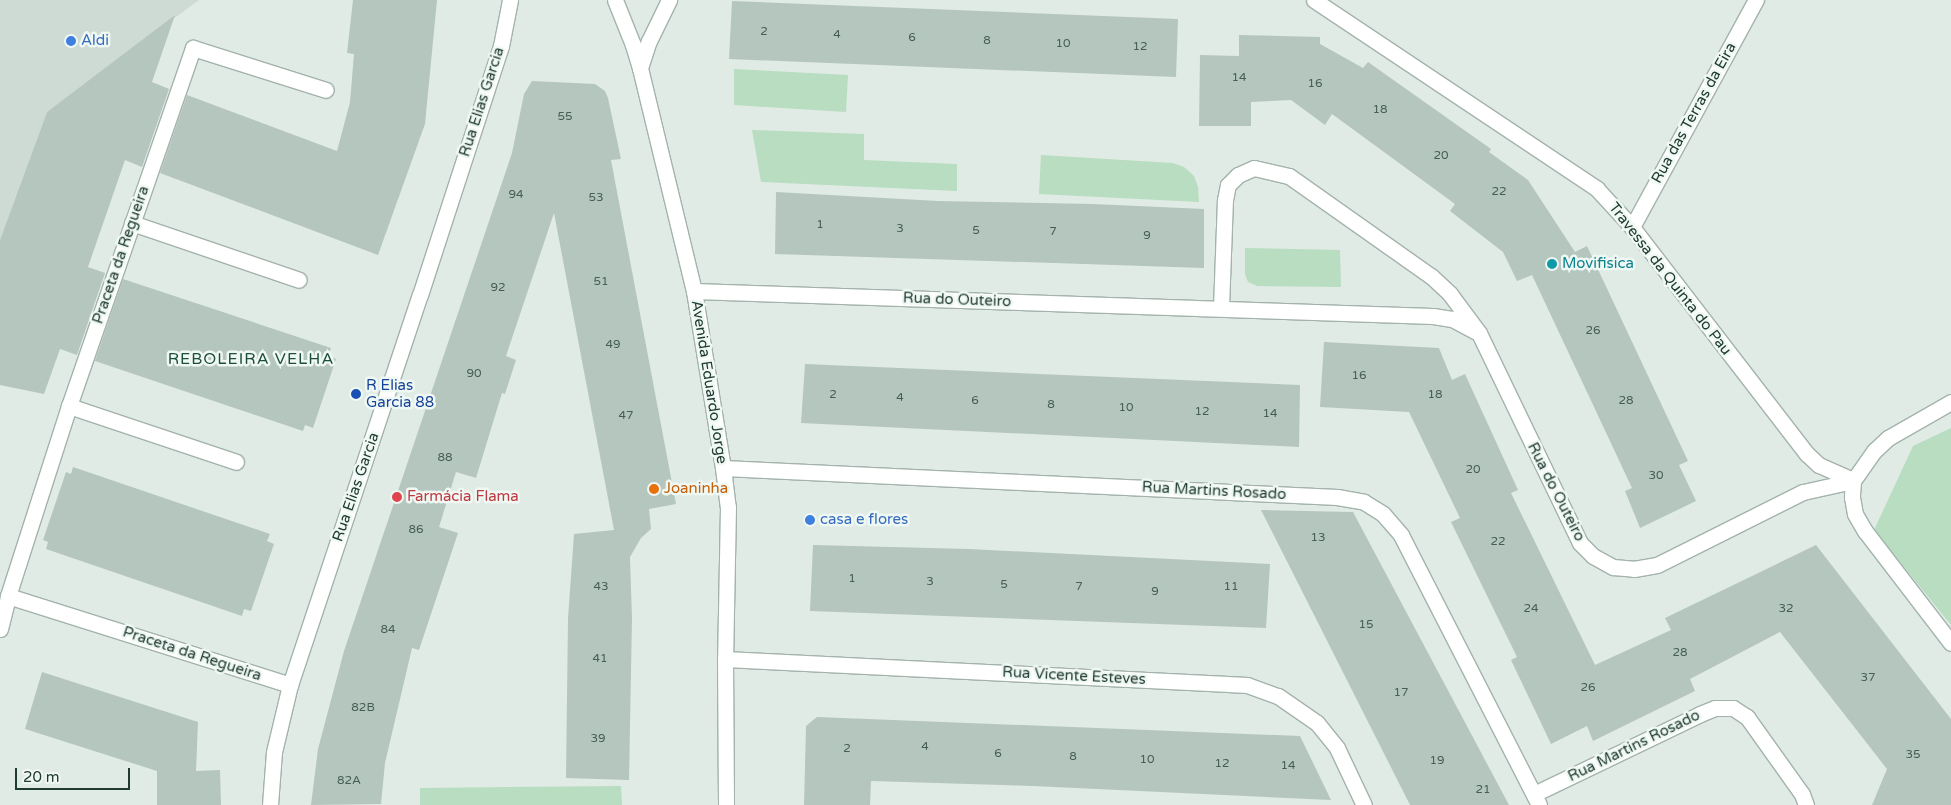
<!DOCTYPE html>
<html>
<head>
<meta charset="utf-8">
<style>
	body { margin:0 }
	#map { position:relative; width:1951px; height:805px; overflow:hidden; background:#e0ebe5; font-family:"Varela Round",sans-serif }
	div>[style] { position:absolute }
	.built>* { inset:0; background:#cedbd4 }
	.green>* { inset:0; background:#b8ddc0 }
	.building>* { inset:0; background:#b5c6be }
	.roads { filter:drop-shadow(1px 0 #a3b3ac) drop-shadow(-1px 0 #a3b3ac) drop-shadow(0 1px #a3b3ac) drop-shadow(0 -1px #a3b3ac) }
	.minor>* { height:15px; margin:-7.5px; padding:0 7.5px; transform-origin:7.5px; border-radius:7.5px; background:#fff }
	.secondary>* { height:15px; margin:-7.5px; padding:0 7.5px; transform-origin:7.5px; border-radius:7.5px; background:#fff }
	.dots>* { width:14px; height:14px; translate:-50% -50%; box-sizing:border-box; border:2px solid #f0f8f4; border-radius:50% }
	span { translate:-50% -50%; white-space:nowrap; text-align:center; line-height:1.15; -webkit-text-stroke:5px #f0f8f4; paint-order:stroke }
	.number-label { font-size:12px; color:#455e55 }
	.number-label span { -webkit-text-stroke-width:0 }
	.shop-label { font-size:15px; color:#366cbe }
	.left { translate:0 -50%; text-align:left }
	.street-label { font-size:15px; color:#203c32 }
	.culture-label { font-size:15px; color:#0d838f }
	.transit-label { font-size:15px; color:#164399 }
	.food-label { font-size:15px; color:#c56008 }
	.health-label { font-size:15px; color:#be3a42 }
	.neighbourhood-label { font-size:16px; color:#1c4e3e; letter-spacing:1px }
	.scale { position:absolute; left:15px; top:768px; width:115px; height:22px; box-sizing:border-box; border:2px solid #203c32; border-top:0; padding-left:6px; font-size:15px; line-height:18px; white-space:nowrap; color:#203c32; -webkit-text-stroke:4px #f0f8f4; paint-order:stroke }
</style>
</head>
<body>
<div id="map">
	<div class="built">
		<div style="clip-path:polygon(0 0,199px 0,47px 112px,0 240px)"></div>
	</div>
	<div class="green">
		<div style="clip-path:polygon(734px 69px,848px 75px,846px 112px,734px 105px)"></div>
		<div style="clip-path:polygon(752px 130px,864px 134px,864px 160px,957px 164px,957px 191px,761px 182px)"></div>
		<div style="clip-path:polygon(1041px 155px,1173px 163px,1184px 167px,1194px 176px,1198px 187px,1199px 202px,1039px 194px)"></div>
		<div style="clip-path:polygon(1245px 248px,1340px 250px,1341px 287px,1257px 286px,1248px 282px,1245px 274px)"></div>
		<div style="clip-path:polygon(1951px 428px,1951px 625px,1874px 530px,1913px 446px)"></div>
		<div style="clip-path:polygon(621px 786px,622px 805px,420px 805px,420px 788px)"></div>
	</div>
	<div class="building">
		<div style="clip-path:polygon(353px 0,437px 0,425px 124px,378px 255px,160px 173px,187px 95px,337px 151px,350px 102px,354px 54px,347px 53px)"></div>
		<div style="clip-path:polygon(732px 1px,1178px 19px,1176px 77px,729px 59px)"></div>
		<div style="clip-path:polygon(175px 15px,152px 82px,169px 89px,142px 167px,125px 160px,88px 267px,105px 273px,77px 355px,60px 349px,44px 394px,0 385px,0 240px,47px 112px)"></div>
		<div style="clip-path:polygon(1239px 35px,1320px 37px,1320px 44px,1363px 68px,1368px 62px,1491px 149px,1489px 152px,1528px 180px,1575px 252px,1587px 246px,1688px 461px,1679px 465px,1696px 501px,1640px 528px,1625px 491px,1632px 488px,1532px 275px,1517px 281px,1503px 252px,1450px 211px,1455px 204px,1332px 114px,1325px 125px,1291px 100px,1251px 102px,1251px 126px,1199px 126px,1200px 55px,1239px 56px)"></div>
		<div style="clip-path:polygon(532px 81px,595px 84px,605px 91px,608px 98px,621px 159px,611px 160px,676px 504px,649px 509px,651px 529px,641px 538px,630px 557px,632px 619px,629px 780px,566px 778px,568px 618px,574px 534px,614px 530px,554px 213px,506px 356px,516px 360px,505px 394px,502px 393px,476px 478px,456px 472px,439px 527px,458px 533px,419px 650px,412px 648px,385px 763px,381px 804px,311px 805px,318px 749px,344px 651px,512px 153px,524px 94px)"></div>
		<div style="clip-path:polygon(776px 192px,938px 201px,1093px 204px,1204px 209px,1204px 268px,775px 254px)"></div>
		<div style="clip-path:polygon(123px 279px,331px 348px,328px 356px,336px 359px,313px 428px,305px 425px,303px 431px,95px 361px)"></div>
		<div style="clip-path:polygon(1324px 342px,1439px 348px,1452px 380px,1465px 374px,1518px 490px,1511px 493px,1595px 665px,1671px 630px,1665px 618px,1816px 545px,1951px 719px,1951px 805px,1872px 805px,1887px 769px,1780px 632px,1690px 679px,1695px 691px,1593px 741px,1587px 726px,1551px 744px,1511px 660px,1517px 657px,1451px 522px,1460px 518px,1409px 412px,1320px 407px)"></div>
		<div style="clip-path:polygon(805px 364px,1300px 385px,1299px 447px,801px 423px)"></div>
		<div style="clip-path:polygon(73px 467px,270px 534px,267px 541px,274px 544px,251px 611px,244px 609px,242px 616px,46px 549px,48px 542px,43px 540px,66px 472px,71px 474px)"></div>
		<div style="clip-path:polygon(1261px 510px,1353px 512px,1509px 805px,1410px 805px)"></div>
		<div style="clip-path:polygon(813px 545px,969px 549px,1270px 564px,1266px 628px,810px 611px)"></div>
		<div style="clip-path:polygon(42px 672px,198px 722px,196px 771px,220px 770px,221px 805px,157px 805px,157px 771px,25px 729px)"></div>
		<div style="clip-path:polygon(817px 717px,1300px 736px,1331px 800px,1033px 786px,871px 781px,870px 805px,804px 805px,806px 726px)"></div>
	</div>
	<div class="roads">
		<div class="minor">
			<div style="left:1314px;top:0;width:340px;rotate:33.7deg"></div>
			<div style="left:1597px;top:189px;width:52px;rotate:47.4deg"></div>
			<div style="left:1632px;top:227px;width:287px;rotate:52.4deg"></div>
			<div style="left:1807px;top:454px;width:16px;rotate:43deg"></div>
			<div style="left:1819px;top:465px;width:36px;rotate:24deg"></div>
			<div style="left:640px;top:68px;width:28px;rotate:-72deg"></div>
			<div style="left:649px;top:41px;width:46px;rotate:-64deg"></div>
			<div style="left:132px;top:223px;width:176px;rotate:18.8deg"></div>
			<div style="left:1632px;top:227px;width:259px;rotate:-61.4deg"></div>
			<div style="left:694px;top:291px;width:739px;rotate:1.94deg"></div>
			<div style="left:1433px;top:316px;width:19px;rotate:9deg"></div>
			<div style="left:1452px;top:319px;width:27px;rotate:28deg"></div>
			<div style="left:1221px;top:308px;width:108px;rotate:-87.9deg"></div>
			<div style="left:1225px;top:200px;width:15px;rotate:-79deg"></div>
			<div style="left:1228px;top:185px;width:14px;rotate:-45deg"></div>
			<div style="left:1238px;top:175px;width:17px;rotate:-24deg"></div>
			<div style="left:1254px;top:168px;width:36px;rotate:13deg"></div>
			<div style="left:1289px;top:176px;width:174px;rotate:35.2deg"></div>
			<div style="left:1431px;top:276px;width:26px;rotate:43deg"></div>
			<div style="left:1450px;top:294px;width:49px;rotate:53.4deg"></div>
			<div style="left:1479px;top:333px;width:233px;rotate:64.3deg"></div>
			<div style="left:1580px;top:543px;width:18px;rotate:45deg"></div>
			<div style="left:1593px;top:556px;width:23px;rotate:29deg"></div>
			<div style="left:1613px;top:567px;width:21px;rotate:5deg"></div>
			<div style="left:1634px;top:569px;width:23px;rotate:-10deg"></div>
			<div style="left:1657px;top:565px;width:163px;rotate:-26.6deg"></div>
			<div style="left:1803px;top:492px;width:51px;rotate:-12.4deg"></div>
			<div style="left:1951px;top:402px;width:73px;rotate:150.3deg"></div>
			<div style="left:1888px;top:438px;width:19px;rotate:137deg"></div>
			<div style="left:1874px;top:451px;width:37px;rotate:125deg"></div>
			<div style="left:1853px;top:481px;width:16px;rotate:94deg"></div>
			<div style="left:1852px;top:497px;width:17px;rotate:80deg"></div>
			<div style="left:1855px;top:514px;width:20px;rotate:60deg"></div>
			<div style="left:1865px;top:531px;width:141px;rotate:52.5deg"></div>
			<div style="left:69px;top:406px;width:176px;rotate:18.5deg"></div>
			<div style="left:723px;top:468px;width:615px;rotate:2.7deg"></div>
			<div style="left:1337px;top:497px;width:27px;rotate:10deg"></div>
			<div style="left:1364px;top:502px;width:22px;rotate:32deg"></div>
			<div style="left:1383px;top:514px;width:28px;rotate:49deg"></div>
			<div style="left:1401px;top:535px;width:303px;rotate:62.9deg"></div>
			<div style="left:8px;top:596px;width:296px;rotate:17.5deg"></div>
			<div style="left:0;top:629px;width:34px;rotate:-76deg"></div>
			<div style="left:8px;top:596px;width:200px;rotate:-72.2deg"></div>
			<div style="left:69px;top:406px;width:379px;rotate:-70.9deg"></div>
			<div style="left:193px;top:48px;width:139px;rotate:17.5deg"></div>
			<div style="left:725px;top:659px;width:523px;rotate:2.85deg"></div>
			<div style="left:1247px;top:685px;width:33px;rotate:20deg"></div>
			<div style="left:1278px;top:696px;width:47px;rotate:34.7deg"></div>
			<div style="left:1317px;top:723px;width:32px;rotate:51deg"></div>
			<div style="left:1337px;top:748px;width:63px;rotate:64.7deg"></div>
			<div style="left:1534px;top:794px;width:184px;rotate:-25.7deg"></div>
			<div style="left:1700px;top:714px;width:16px;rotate:-22deg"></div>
			<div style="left:1715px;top:708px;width:18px"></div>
			<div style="left:1733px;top:708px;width:17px;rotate:33deg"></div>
			<div style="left:1747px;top:717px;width:95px;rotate:54.5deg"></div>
			<div style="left:1802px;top:794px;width:12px;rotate:70deg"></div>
		</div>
		<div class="secondary">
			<div style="left:615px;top:0;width:48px;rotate:68.2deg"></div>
			<div style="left:633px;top:45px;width:24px;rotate:73deg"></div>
			<div style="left:640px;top:68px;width:229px;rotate:76.4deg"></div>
			<div style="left:694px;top:291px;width:179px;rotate:80.7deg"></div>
			<div style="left:723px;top:468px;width:39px;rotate:83deg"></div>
			<div style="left:728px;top:507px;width:152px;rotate:91.1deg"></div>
			<div style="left:725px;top:659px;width:146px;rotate:89.6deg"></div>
			<div style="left:270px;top:805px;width:53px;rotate:-85.7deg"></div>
			<div style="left:274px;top:752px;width:69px;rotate:-76.6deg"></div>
			<div style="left:290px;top:685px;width:411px;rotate:-71.6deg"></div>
			<div style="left:420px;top:295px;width:262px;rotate:-72deg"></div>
			<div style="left:501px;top:46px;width:47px;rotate:-78.9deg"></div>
		</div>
	</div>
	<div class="dots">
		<div style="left:71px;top:41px;background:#3f7fe0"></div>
		<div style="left:1552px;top:264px;background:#0f9aa8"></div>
		<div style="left:356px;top:394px;background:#1a4fb4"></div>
		<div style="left:654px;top:489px;background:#e8710a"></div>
		<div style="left:397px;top:497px;background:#e0444e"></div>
		<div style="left:810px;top:520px;background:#3f7fe0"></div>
	</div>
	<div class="number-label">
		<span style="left:764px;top:32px">2</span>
		<span style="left:837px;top:35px">4</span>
		<span style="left:912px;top:38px">6</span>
		<span style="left:987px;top:41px">8</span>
		<span style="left:1063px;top:44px">10</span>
		<span style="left:1140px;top:47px">12</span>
		<span style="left:1239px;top:78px">14</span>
		<span style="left:1315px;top:84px">16</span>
		<span style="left:1380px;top:110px">18</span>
		<span style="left:565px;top:117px">55</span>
		<span style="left:1441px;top:156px">20</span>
		<span style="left:1499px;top:192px">22</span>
		<span style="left:516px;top:195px">94</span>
		<span style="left:596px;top:198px">53</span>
		<span style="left:820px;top:225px">1</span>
		<span style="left:900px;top:229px">3</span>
		<span style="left:976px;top:231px">5</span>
		<span style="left:1053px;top:232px">7</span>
		<span style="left:1147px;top:236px">9</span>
		<span style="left:601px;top:282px">51</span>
		<span style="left:498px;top:288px">92</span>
		<span style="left:1593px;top:331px">26</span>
		<span style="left:613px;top:345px">49</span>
		<span style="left:474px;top:374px">90</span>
		<span style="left:1359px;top:376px">16</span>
		<span style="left:833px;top:395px">2</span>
		<span style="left:1435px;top:395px">18</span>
		<span style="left:900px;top:398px">4</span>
		<span style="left:975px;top:401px">6</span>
		<span style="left:1626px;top:401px">28</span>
		<span style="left:1051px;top:405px">8</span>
		<span style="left:1126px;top:408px">10</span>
		<span style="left:1202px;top:412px">12</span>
		<span style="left:1270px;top:414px">14</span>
		<span style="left:626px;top:416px">47</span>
		<span style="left:445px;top:458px">88</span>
		<span style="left:1473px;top:470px">20</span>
		<span style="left:1656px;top:476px">30</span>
		<span style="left:416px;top:530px">86</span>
		<span style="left:1318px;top:538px">13</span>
		<span style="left:1498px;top:542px">22</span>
		<span style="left:852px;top:579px">1</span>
		<span style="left:930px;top:582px">3</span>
		<span style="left:1004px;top:585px">5</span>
		<span style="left:601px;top:587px">43</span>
		<span style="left:1079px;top:587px">7</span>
		<span style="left:1231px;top:587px">11</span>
		<span style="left:1155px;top:592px">9</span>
		<span style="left:1531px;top:609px">24</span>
		<span style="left:1786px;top:609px">32</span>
		<span style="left:1366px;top:625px">15</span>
		<span style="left:388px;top:630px">84</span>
		<span style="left:1680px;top:653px">28</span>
		<span style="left:600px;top:659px">41</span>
		<span style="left:1868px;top:678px">37</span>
		<span style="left:1588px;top:688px">26</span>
		<span style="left:1401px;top:693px">17</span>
		<span style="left:363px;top:708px">82B</span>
		<span style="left:598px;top:739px">39</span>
		<span style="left:925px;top:747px">4</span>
		<span style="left:847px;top:749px">2</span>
		<span style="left:998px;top:754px">6</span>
		<span style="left:1913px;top:755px">35</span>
		<span style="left:1073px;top:757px">8</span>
		<span style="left:1147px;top:760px">10</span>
		<span style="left:1437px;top:761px">19</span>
		<span style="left:1222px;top:764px">12</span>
		<span style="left:1288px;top:766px">14</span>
		<span style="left:349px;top:781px">82A</span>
		<span style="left:1483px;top:790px">21</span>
	</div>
	<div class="shop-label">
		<span class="left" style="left:81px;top:41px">Aldi</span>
		<span class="left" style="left:820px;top:520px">casa e flores</span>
	</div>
	<div class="street-label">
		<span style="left:482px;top:102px;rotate:-72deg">Rua Elias Garcia</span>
		<span style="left:1694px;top:113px;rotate:-61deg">Rua das Terras da Eira</span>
		<span style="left:121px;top:255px;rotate:-71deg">Praceta da Regueira</span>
		<span style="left:1670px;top:279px;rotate:52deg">Travessa da Quinta do Pau</span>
		<span style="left:957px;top:300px;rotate:2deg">Rua do Outeiro</span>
		<span style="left:709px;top:382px;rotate:81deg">Avenida Eduardo Jorge</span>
		<span style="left:356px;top:487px;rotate:-71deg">Rua Elias Garcia</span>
		<span style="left:1214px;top:491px;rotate:3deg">Rua Martins Rosado</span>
		<span style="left:1556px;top:492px;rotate:63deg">Rua do Outeiro</span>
		<span style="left:192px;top:654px;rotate:18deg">Praceta da Regueira</span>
		<span style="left:1074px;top:676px;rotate:3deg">Rua Vicente Esteves</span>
		<span style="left:1634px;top:746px;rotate:-26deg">Rua Martins Rosado</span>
	</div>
	<div class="culture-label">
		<span class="left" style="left:1562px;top:264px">Movifisica</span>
	</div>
	<div class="transit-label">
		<span class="left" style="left:366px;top:394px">R Elias<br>Garcia 88</span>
	</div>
	<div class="food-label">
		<span class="left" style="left:664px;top:489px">Joaninha</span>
	</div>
	<div class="health-label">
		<span class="left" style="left:407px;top:497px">Farmácia Flama</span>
	</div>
	<div class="neighbourhood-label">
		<span style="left:251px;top:359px">REBOLEIRA VELHA</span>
	</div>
	<div class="scale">20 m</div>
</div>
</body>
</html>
